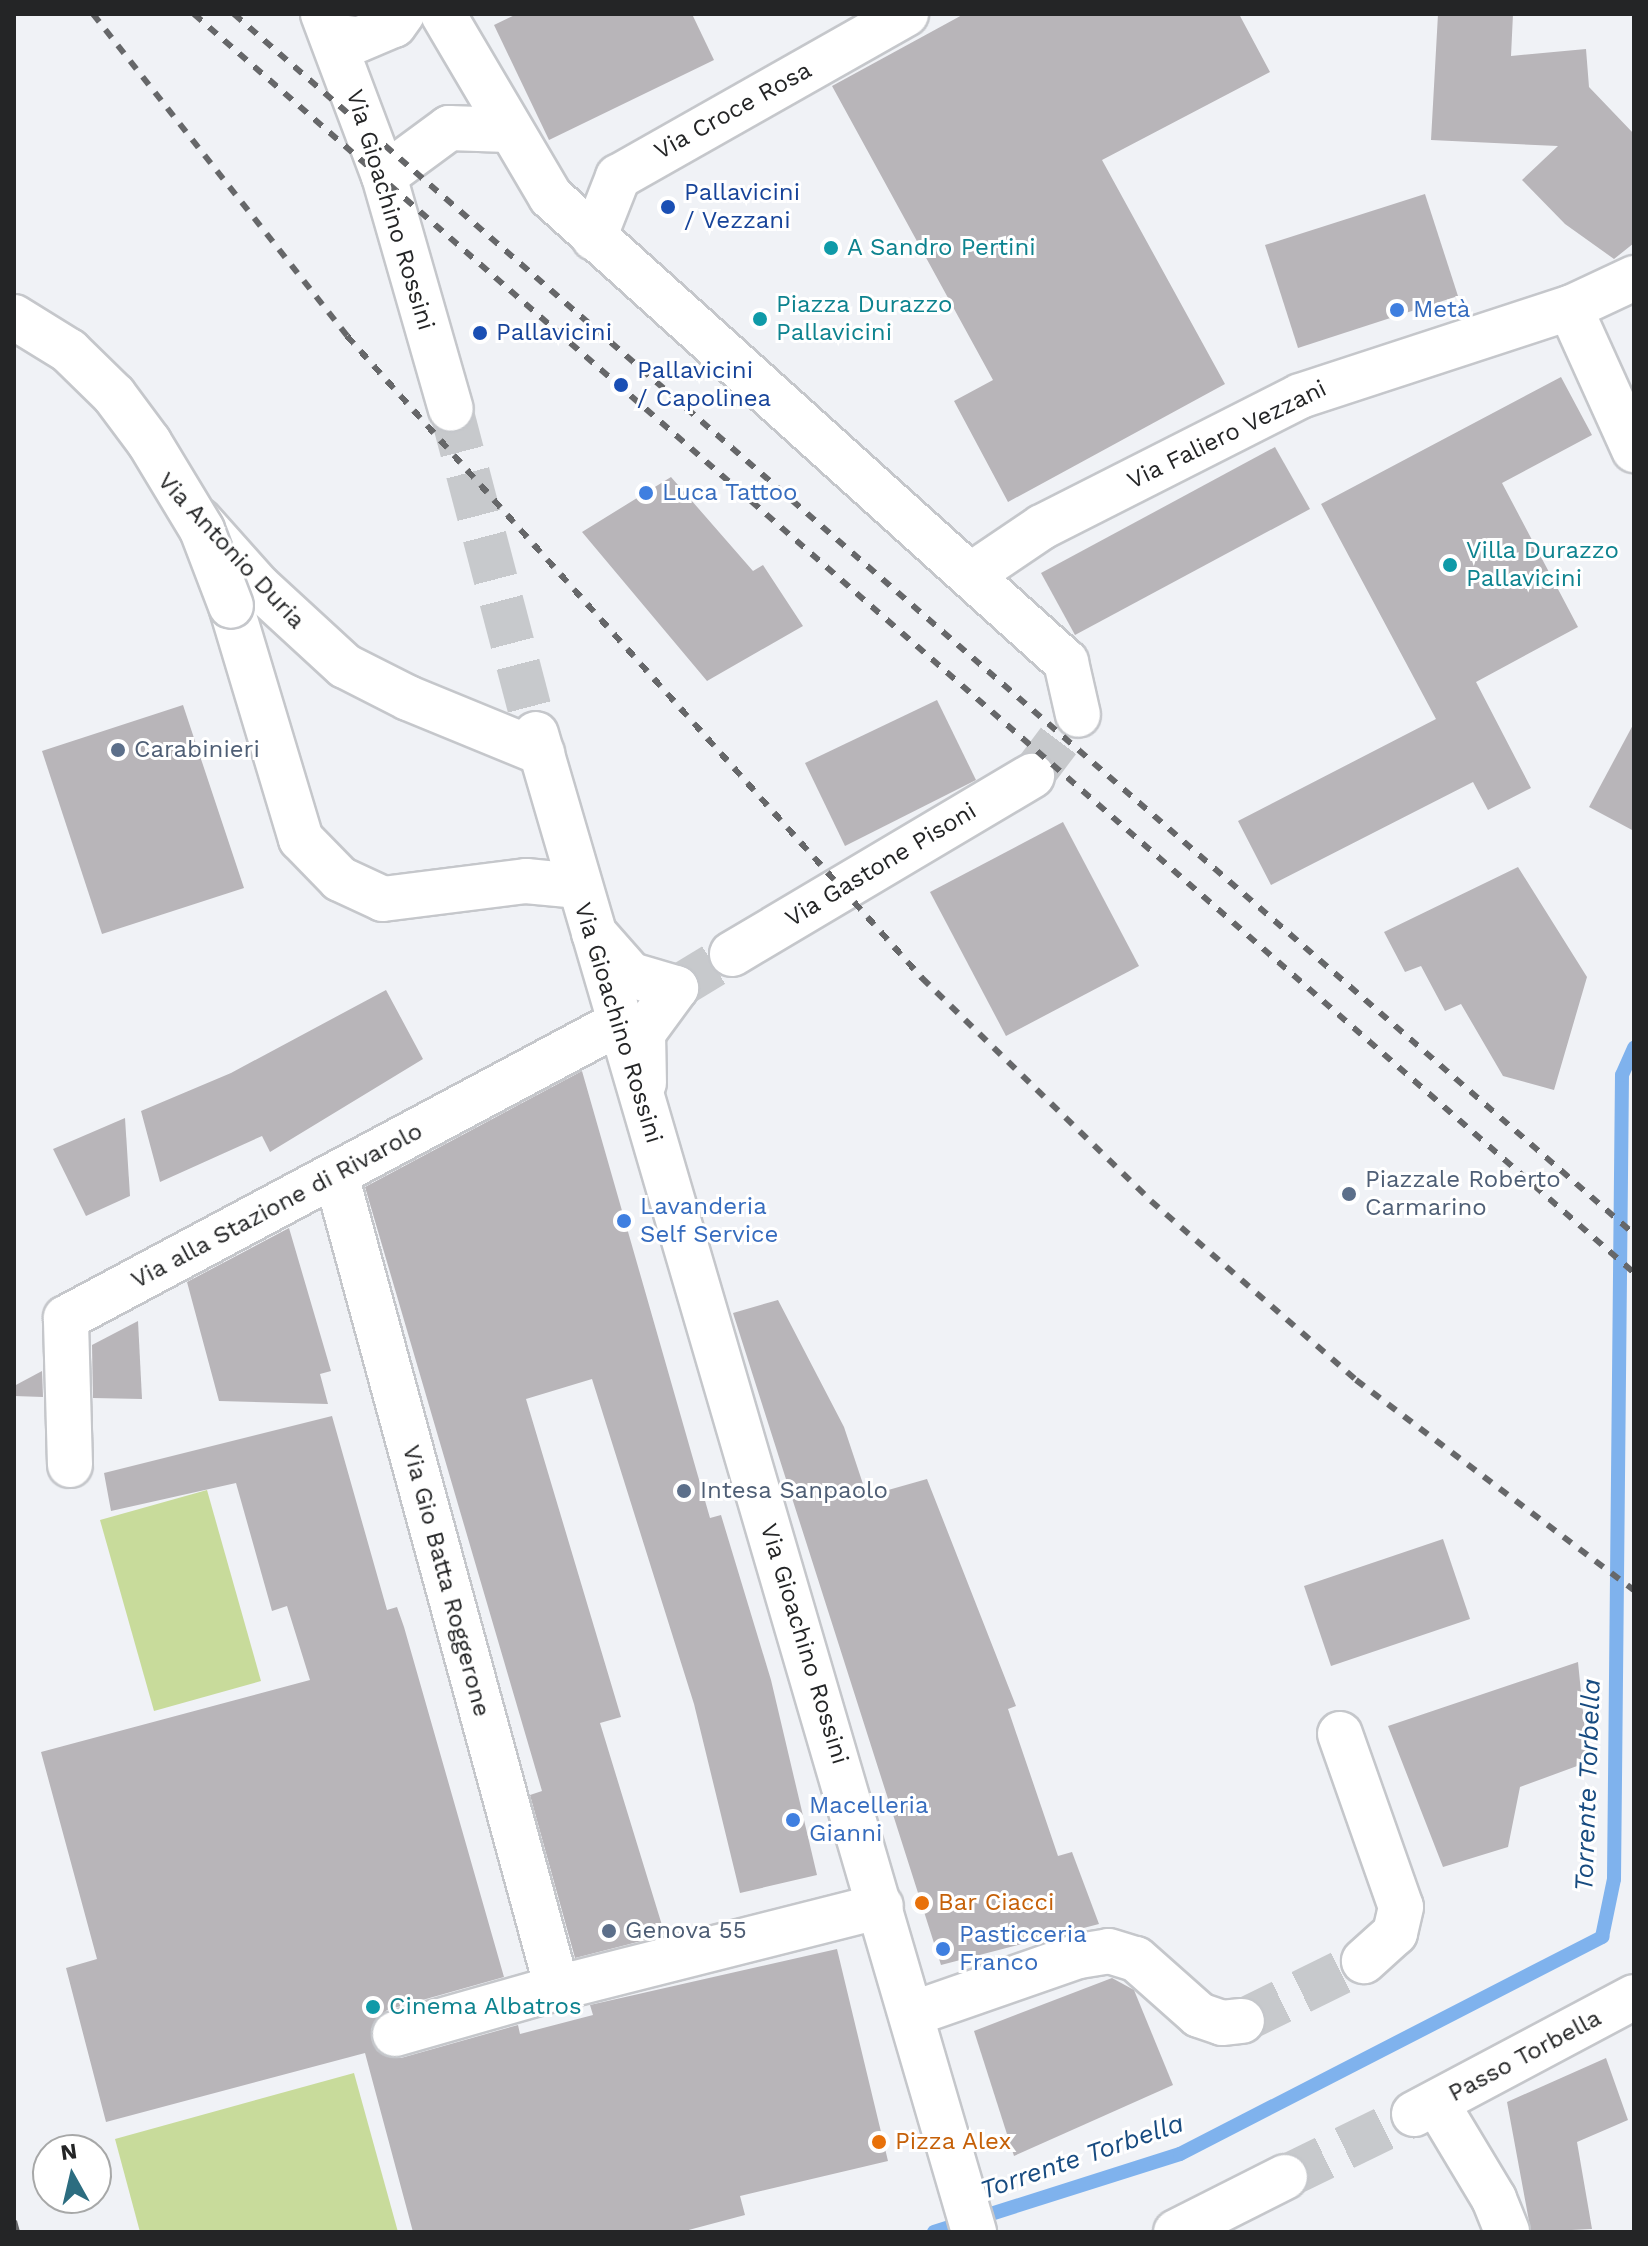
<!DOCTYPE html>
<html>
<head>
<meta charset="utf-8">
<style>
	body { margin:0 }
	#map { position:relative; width:1648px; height:2246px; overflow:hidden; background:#f0f2f6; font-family:"Work Sans",sans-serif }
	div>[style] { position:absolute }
	.green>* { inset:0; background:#c8db9b }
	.stream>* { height:14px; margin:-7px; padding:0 7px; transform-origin:7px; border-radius:7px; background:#7fb2ed }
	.building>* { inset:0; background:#b8b5b9 }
	.minor-tunnel>* { height:44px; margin-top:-22px; transform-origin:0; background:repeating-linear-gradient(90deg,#c7c9cc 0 44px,transparent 0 66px) }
	.secondary-tunnel>* { height:44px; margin-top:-22px; transform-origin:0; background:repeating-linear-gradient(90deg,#c7c9cc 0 44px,transparent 0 66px) }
	.roads { filter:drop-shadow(2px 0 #c5c7cb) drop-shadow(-2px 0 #c5c7cb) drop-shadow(0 2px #c5c7cb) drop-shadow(0 -2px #c5c7cb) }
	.minor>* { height:44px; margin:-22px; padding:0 22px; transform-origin:22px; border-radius:22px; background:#fff }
	.tertiary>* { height:44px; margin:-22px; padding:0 22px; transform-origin:22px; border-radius:22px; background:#fff }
	.secondary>* { height:44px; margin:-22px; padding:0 22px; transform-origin:22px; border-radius:22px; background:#fff }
	.primary>* { height:44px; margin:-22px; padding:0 22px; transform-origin:22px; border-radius:22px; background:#fff }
	.rail>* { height:6px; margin-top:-3px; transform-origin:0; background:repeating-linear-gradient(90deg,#666769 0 10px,transparent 0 20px) }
	.bridges { filter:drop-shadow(2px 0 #c5c7cb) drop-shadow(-2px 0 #c5c7cb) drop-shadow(0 2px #c5c7cb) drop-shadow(0 -2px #c5c7cb) }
	.primary-bridge>* { height:44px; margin:-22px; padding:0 22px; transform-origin:22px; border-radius:22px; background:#fff }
	.dots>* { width:22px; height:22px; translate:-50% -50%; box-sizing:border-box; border:4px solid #fff; border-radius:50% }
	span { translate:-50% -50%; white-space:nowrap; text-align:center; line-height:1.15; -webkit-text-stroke:6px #fff; paint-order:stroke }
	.street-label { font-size:24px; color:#242526 }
	.transit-label { font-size:24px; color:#164399 }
	.left { translate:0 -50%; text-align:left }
	.culture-label { font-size:24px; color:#0d838f }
	.shop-label { font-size:24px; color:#366cbe }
	.service-label { font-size:24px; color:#4e5e75 }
	.food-label { font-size:24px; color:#c56008 }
	.water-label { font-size:26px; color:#174b80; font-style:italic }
	.frame { position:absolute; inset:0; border:16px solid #242526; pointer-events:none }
	.north { position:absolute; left:32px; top:2134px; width:80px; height:80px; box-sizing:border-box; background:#fff; border:2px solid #a7a8a8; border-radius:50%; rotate:352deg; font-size:22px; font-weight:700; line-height:32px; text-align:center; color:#242526 }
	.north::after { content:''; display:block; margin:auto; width:28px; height:36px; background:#2c6d80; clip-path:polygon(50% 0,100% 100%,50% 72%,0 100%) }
</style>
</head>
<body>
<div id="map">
	<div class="green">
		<div style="clip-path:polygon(207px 1490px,261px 1681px,154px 1711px,100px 1520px)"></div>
		<div style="clip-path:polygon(354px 2073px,398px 2232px,140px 2232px,115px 2139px)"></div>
	</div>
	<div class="stream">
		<div style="left:934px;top:2232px;width:258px;rotate:-17.6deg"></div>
		<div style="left:1180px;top:2154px;width:475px;rotate:-27.2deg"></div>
		<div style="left:1602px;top:1937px;width:59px;rotate:-78.3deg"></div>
		<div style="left:1614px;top:1879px;width:804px;rotate:-89.43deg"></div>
		<div style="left:1622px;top:1075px;width:30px;rotate:-66deg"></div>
	</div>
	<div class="building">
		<div style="clip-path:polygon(517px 14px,692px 14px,714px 60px,549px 140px,494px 25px)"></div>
		<div style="clip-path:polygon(964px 14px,1239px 14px,1270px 72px,1102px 160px,1225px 384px,1008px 502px,954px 401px,993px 380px,832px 86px)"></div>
		<div style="clip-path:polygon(1438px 14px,1513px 14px,1511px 56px,1586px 49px,1589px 87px,1634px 134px,1634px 243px,1614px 259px,1565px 224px,1522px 180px,1558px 146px,1431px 140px)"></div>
		<div style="clip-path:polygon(1425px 194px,1458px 296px,1298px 348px,1265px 245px)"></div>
		<div style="clip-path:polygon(1561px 377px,1592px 435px,1502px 483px,1578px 627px,1476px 682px,1531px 788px,1488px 810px,1473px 782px,1271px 885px,1238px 821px,1436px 719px,1321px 504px)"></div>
		<div style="clip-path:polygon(1275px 447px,1310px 509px,1075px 635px,1041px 573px)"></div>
		<div style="clip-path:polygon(671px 477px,753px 571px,763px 565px,803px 626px,707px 681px,582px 532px)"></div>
		<div style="clip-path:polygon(937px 700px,976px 780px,845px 846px,805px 763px)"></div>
		<div style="clip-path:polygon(183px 705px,244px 888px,102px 934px,42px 751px)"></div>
		<div style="clip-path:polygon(1634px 723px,1634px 831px,1589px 807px)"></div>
		<div style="clip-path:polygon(1063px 822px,1139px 966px,1006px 1036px,930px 892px)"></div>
		<div style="clip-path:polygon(1518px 867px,1587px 977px,1554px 1090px,1503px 1076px,1461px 1004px,1445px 1011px,1421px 966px,1405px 972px,1384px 932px)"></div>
		<div style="clip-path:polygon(386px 990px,423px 1059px,270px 1152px,262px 1136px,160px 1182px,141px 1111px,231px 1073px)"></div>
		<div style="clip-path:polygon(582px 1071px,710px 1518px,721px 1515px,771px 1680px,817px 1875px,740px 1893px,694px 1704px,592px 1379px,526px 1399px,621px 1717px,600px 1723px,665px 1935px,575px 1958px,530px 1795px,542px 1791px,365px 1187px)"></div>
		<div style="clip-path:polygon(125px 1118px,130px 1196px,86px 1216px,53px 1149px)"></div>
		<div style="clip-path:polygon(289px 1228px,331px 1371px,320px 1374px,328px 1404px,219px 1401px,187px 1282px)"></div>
		<div style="clip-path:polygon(778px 1300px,844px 1427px,867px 1496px,927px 1479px,1016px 1706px,1008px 1709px,1058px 1856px,1072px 1852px,1099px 1924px,941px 1965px,733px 1313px)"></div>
		<div style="clip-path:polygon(138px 1321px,142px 1399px,93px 1398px,92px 1345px)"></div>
		<div style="clip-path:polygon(42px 1371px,43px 1397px,14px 1396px,14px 1386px)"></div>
		<div style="clip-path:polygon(332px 1416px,387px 1610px,397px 1607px,404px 1627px,504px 1977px,387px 2010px,371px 2029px,377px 2051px,401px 2058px,518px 2025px,520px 2034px,593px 2015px,590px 2005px,837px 1949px,888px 2161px,740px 2196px,745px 2215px,681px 2232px,413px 2232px,365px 2053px,106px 2122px,66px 1968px,97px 1959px,41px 1752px,310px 1680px,287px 1606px,272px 1611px,236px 1483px,111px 1511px,104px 1473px)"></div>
		<div style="clip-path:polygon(1443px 1539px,1470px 1619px,1331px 1666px,1304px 1586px)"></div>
		<div style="clip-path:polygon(1578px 1662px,1588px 1762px,1520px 1787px,1508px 1847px,1443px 1867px,1388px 1726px)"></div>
		<div style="clip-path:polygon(1112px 1978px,1134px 1990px,1173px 2085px,1014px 2156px,974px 2031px)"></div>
		<div style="clip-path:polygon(1606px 2058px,1628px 2120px,1577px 2142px,1592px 2229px,1531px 2232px,1507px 2102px)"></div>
	</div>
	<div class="minor-tunnel">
		<div style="left:1242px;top:2021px;width:136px;rotate:-26.2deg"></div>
		<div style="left:1285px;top:2177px;width:144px;rotate:-26deg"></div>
	</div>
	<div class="secondary-tunnel">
		<div style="left:451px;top:409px;width:336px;rotate:75.3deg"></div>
		<div style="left:1032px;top:776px;width:76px;rotate:-53deg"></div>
		<div style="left:676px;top:988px;width:66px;rotate:-31.3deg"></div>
	</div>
	<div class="roads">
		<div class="minor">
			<div style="left:594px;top:238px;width:66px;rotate:-68.5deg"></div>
			<div style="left:618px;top:177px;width:331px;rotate:-29.5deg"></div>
			<div style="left:1570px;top:308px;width:156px;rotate:65.7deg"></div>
			<div style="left:199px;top:520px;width:90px;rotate:48.2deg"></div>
			<div style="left:259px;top:587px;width:117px;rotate:42.6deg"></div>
			<div style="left:345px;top:666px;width:71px;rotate:26.9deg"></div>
			<div style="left:408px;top:698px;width:145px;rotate:22.3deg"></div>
			<div style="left:336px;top:1175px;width:843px;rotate:74.79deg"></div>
			<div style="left:557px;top:1988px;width:334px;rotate:-14.2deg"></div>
			<div style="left:70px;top:1465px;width:147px;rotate:-91.6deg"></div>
			<div style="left:66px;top:1318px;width:625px;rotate:-28.08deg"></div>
			<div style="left:1340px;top:1734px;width:183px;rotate:70.6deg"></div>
			<div style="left:1401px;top:1907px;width:27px;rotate:103deg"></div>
			<div style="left:1395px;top:1933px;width:42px;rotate:137.9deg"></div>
			<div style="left:912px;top:2014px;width:177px;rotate:-19.2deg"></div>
			<div style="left:1079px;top:1956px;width:30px;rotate:-9deg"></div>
			<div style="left:1109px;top:1951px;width:28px;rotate:17deg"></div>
			<div style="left:1136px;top:1959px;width:84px;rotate:41.6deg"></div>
			<div style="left:1199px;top:2015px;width:24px;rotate:19deg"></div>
			<div style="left:1222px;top:2023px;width:20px;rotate:-6deg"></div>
			<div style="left:395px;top:2034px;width:168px;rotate:-15.9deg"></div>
			<div style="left:1437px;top:2104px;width:111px;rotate:59deg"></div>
			<div style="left:1494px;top:2199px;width:35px;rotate:68deg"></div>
			<div style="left:1414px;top:2114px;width:249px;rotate:-28deg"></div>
			<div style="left:1176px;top:2232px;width:122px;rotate:-26.8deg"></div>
		</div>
		<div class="tertiary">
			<div style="left:971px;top:575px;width:86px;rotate:-34.1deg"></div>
			<div style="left:1042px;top:527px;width:289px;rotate:-26.9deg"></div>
			<div style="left:1300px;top:396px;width:284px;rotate:-18.1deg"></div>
			<div style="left:1570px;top:308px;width:71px;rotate:-25.1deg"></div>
		</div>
		<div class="secondary">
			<div style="left:323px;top:14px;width:173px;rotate:69.4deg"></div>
			<div style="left:384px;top:176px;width:242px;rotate:74deg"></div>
			<div style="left:443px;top:14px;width:212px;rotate:59.5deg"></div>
			<div style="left:551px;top:197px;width:694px;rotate:42.08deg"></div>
			<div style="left:1066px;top:662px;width:54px;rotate:77.2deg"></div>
			<div style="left:334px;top:36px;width:24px;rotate:9deg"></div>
			<div style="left:358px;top:40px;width:39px;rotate:-23deg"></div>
			<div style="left:394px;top:25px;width:14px;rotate:-54deg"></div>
			<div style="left:384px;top:176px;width:81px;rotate:-36.4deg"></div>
			<div style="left:449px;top:128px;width:59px;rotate:1.9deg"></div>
			<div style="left:536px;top:734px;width:1561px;rotate:73.7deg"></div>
			<div style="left:594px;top:933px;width:56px;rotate:48.6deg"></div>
			<div style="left:631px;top:975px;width:47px;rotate:16.1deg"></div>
			<div style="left:676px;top:988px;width:56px;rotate:126.3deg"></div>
			<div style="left:643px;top:1033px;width:50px;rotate:88.9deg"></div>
			<div style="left:732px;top:954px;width:349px;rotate:-30.7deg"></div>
		</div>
		<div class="primary">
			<div style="left:231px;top:606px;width:243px;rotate:73.3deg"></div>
			<div style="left:301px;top:839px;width:56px;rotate:45.7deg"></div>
			<div style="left:340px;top:879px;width:47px;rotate:24.9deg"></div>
			<div style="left:383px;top:899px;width:144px;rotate:-7.2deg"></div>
			<div style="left:526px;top:881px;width:51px;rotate:5.6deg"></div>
		</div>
	</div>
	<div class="rail">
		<div style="left:93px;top:14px;width:410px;rotate:51.7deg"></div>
		<div style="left:347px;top:336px;width:862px;rotate:48.15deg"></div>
		<div style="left:922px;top:978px;width:320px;rotate:44.2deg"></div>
		<div style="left:1151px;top:1201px;width:272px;rotate:41.1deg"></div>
		<div style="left:1356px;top:1380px;width:348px;rotate:37.1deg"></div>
		<div style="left:194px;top:14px;width:1913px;rotate:41.16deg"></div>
		<div style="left:234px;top:14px;width:1857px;rotate:41.07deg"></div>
		<div style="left:14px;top:2221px;width:11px;rotate:75deg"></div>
	</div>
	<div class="bridges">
		<div class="primary-bridge">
			<div style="left:14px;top:317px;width:65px;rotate:31.7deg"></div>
			<div style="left:69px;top:351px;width:63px;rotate:44.4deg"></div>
			<div style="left:114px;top:395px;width:59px;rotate:53.3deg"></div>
			<div style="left:149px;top:442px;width:103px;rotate:58.9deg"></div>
			<div style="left:202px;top:530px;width:81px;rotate:69.1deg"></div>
		</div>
	</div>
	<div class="dots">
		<div style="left:668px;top:207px;background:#1a4fb4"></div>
		<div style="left:831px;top:248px;background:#0f9aa8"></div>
		<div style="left:1397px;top:310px;background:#3f7fe0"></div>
		<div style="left:760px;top:319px;background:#0f9aa8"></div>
		<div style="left:480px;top:333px;background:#1a4fb4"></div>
		<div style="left:621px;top:385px;background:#1a4fb4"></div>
		<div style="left:646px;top:493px;background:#3f7fe0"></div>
		<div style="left:1450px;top:565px;background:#0f9aa8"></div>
		<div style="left:118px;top:750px;background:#5c6f8a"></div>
		<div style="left:1349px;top:1194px;background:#5c6f8a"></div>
		<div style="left:624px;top:1221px;background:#3f7fe0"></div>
		<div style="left:684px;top:1491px;background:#5c6f8a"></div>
		<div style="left:793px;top:1820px;background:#3f7fe0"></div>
		<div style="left:922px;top:1903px;background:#e8710a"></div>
		<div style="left:609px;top:1931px;background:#5c6f8a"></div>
		<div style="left:943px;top:1949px;background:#3f7fe0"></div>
		<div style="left:373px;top:2007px;background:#0f9aa8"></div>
		<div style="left:879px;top:2142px;background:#e8710a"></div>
	</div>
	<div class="street-label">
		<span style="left:733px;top:111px;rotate:-29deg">Via Croce Rosa</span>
		<span style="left:390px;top:210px;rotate:73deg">Via Gioachino Rossini</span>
		<span style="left:1227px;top:435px;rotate:-26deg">Via Faliero Vezzani</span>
		<span style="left:231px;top:551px;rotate:47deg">Via Antonio Duria</span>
		<span style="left:881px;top:865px;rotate:-31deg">Via Gastone Pisoni</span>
		<span style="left:618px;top:1023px;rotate:73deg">Via Gioachino Rossini</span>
		<span style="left:277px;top:1206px;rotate:-28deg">Via alla Stazione di Rivarolo</span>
		<span style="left:446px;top:1581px;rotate:75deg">Via Gio Batta Roggerone</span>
		<span style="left:804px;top:1644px;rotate:73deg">Via Gioachino Rossini</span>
		<span style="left:1525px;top:2056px;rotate:-28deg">Passo Torbella</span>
	</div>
	<div class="transit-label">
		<span class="left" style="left:684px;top:207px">Pallavicini<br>/ Vezzani</span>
		<span class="left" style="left:496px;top:333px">Pallavicini</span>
		<span class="left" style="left:637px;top:385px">Pallavicini<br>/ Capolinea</span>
	</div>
	<div class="culture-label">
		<span class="left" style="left:847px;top:248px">A Sandro Pertini</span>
		<span class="left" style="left:776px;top:319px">Piazza Durazzo<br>Pallavicini</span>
		<span class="left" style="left:1466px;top:565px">Villa Durazzo<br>Pallavicini</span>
		<span class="left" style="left:389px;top:2007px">Cinema Albatros</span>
	</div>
	<div class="shop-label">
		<span class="left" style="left:1413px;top:310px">Metà</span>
		<span class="left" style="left:662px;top:493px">Luca Tattoo</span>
		<span class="left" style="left:640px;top:1221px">Lavanderia<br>Self Service</span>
		<span class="left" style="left:809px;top:1820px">Macelleria<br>Gianni</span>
		<span class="left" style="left:959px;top:1949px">Pasticceria<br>Franco</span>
	</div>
	<div class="service-label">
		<span class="left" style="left:134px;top:750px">Carabinieri</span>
		<span class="left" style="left:1365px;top:1194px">Piazzale Roberto<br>Carmarino</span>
		<span class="left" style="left:700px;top:1491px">Intesa Sanpaolo</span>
		<span class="left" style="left:625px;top:1931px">Genova 55</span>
	</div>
	<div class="food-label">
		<span class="left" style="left:938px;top:1903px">Bar Ciacci</span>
		<span class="left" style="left:895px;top:2142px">Pizza Alex</span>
	</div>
	<div class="water-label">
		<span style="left:1588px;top:1785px;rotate:-88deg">Torrente Torbella</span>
		<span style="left:1082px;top:2157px;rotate:-19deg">Torrente Torbella</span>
	</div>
	<div class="frame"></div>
	<div class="north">N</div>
</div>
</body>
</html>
